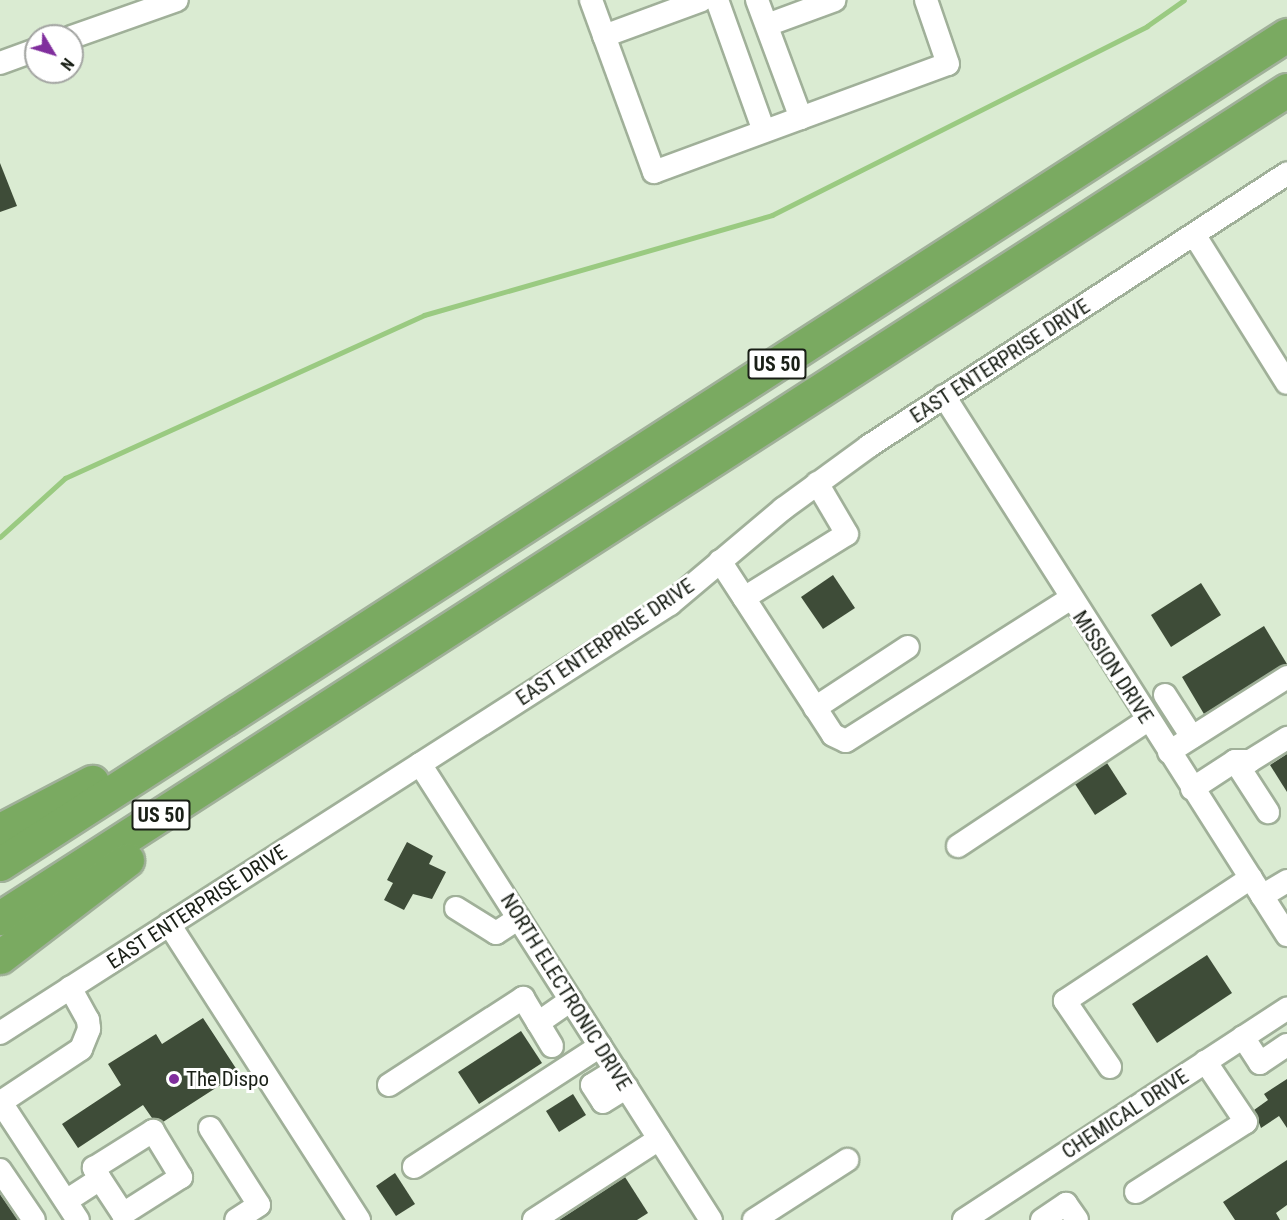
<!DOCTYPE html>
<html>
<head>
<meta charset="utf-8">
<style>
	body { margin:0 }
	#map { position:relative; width:1287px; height:1220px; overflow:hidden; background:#daebd2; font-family:"Roboto Condensed",sans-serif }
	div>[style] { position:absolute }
	.stream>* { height:5px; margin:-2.5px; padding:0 2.5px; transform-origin:2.5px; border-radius:2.5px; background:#9aca81 }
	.building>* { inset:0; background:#3e4c38 }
	.roads { filter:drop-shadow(2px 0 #a0b099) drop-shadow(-2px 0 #a0b099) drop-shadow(0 2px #a0b099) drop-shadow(0 -2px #a0b099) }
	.minor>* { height:22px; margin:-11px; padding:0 11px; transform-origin:11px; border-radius:11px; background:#fff }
	.highway>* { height:33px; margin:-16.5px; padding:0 16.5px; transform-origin:16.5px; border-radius:16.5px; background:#7aaa61 }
	.dots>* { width:16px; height:16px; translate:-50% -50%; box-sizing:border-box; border:3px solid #fff; border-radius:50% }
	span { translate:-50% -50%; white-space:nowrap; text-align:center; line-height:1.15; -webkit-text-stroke:6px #fff; paint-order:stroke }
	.shield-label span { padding:2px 4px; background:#fff; border:2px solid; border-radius:4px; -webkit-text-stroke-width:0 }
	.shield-label { font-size:20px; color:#191f16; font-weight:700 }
	.street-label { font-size:21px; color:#191f16 }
	.poi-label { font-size:21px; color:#191f16 }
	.left { translate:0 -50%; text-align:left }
	.north { position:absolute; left:24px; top:24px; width:60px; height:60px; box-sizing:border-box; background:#fff; border:2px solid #a3a5a2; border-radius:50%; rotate:128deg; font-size:16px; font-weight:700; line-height:24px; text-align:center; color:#191f16 }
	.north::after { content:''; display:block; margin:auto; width:21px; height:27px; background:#802e9d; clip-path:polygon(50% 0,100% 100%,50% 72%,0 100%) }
</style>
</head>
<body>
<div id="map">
	<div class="stream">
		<div style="left:0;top:537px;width:88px;rotate:-42.2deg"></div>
		<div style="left:65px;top:478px;width:394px;rotate:-24.4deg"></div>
		<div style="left:424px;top:315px;width:362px;rotate:-16deg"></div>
		<div style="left:772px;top:215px;width:420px;rotate:-26.7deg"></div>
		<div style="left:1147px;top:26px;width:45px;rotate:-35.1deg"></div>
	</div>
	<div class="building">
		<div style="clip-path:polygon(0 163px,17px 206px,0 212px)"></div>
		<div style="clip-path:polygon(833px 575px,855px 608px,823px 629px,801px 597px)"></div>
		<div style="clip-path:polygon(1201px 583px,1221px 615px,1171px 647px,1151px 615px)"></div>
		<div style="clip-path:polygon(1264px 626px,1287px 664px,1204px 714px,1182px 677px)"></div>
		<div style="clip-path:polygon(1287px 754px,1287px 792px,1270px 765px)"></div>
		<div style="clip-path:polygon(1107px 763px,1127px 794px,1095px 815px,1075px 784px)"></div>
		<div style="clip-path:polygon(407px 842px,433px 856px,429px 864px,446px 872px,432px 899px,413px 894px,404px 910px,384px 900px,393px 883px,387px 880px)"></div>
		<div style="clip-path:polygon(1207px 955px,1232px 993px,1157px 1043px,1132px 1004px)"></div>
		<div style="clip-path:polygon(203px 1018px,239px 1073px,163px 1122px,152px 1118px,143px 1105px,78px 1148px,62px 1124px,121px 1085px,108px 1064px,156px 1034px,162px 1044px)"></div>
		<div style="clip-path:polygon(521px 1031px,542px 1063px,479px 1104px,458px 1072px)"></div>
		<div style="clip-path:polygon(1287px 1079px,1287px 1128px,1279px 1116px,1261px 1128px,1254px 1110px,1268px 1100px,1264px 1094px)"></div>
		<div style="clip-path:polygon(573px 1094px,586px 1115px,559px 1132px,546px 1111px)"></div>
		<div style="clip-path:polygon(1287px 1160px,1287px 1205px,1276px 1213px,1280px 1220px,1235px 1220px,1223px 1202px)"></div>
		<div style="clip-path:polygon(395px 1173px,415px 1204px,396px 1216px,376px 1186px)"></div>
		<div style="clip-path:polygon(625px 1177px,648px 1213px,637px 1220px,559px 1220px)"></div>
		<div style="clip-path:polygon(0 1194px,18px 1220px,0 1220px)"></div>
	</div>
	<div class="roads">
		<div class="minor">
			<div style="left:591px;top:0;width:183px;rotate:69.9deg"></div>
			<div style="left:654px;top:172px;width:313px;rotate:-20.2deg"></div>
			<div style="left:948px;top:64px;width:68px;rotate:-109deg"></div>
			<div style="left:717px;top:0;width:139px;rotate:70.3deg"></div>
			<div style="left:757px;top:0;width:126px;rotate:69.6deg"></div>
			<div style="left:767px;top:25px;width:72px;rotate:-20.2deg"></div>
			<div style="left:604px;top:36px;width:104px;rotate:-20.2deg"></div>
			<div style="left:72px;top:37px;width:111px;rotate:-19.4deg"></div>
			<div style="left:0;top:63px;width:38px;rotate:-20deg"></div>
			<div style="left:1195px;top:236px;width:173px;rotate:58deg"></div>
			<div style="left:944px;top:396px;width:639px;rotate:57.53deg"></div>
			<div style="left:720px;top:561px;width:207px;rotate:57deg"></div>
			<div style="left:833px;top:735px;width:14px;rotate:25deg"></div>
			<div style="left:846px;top:741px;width:265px;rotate:-32.4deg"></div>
			<div style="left:744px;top:598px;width:121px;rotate:-31.9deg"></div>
			<div style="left:847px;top:534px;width:59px;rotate:-120.5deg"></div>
			<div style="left:1165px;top:695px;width:50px;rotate:57.3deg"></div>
			<div style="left:815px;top:708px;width:111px;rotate:-33.3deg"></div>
			<div style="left:1169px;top:752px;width:140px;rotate:-32.4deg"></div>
			<div style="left:1235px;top:761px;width:15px"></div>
			<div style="left:1250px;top:761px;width:44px;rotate:-31.9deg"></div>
			<div style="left:420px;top:764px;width:541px;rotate:57.46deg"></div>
			<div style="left:1192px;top:789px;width:51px;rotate:-33.1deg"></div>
			<div style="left:1235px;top:761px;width:61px;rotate:57.1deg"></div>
			<div style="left:958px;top:846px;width:228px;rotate:-33.6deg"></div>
			<div style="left:1262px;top:896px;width:29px;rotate:-31deg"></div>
			<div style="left:456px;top:908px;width:47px;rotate:32deg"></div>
			<div style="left:496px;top:933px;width:27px;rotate:-33deg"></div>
			<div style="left:169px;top:924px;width:352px;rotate:57.3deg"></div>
			<div style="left:0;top:1033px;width:796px;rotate:-32.63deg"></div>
			<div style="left:670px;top:604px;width:148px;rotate:-40.1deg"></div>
			<div style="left:783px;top:509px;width:107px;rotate:-36.2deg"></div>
			<div style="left:869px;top:446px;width:499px;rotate:-33.1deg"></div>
			<div style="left:1243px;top:1037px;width:31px;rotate:57deg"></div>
			<div style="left:1260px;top:1063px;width:32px;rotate:-34deg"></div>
			<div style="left:552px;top:1046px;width:27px;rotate:-121deg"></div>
			<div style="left:538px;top:1023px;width:40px;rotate:-34.9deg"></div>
			<div style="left:1110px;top:1067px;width:80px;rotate:-124.3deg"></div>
			<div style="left:1065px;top:1001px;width:223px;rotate:-33.5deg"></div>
			<div style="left:616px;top:1070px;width:28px;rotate:148deg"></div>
			<div style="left:592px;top:1085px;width:20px;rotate:57deg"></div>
			<div style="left:603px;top:1102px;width:28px;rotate:-32deg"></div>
			<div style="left:389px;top:1085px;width:160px;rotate:-33deg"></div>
			<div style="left:523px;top:998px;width:29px;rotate:59deg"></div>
			<div style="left:0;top:1101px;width:142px;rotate:56.8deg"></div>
			<div style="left:1px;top:1102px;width:96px;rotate:-33.5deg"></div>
			<div style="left:81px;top:1049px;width:22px;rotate:-68deg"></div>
			<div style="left:89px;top:1029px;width:9px;rotate:-96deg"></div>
			<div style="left:88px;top:1020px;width:37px;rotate:-119deg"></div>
			<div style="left:210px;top:1128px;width:91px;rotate:57.5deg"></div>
			<div style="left:259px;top:1205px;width:27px;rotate:147deg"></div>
			<div style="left:414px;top:1167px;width:222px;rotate:-33deg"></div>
			<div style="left:0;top:1170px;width:60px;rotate:55.8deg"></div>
			<div style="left:1136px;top:1192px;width:130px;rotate:-32.5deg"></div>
			<div style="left:1246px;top:1122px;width:73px;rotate:-123.9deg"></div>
			<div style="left:66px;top:1201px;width:40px;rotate:-32.9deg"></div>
			<div style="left:100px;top:1179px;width:13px;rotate:-119deg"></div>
			<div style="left:94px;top:1168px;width:70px;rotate:-32.1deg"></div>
			<div style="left:153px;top:1131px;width:54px;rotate:58.7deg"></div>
			<div style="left:181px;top:1177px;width:69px;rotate:147.5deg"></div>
			<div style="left:123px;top:1214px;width:42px;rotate:-123.3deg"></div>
			<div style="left:534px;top:1220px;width:149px;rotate:-32.9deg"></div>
			<div style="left:754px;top:1220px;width:111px;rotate:-32.8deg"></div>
			<div style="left:964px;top:1220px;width:386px;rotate:-33.2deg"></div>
			<div style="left:1042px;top:1220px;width:29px;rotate:-34deg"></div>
			<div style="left:1066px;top:1204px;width:19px;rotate:55deg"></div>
		</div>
		<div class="highway">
			<div style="left:0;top:830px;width:104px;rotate:-27.6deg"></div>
			<div style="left:0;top:864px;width:1531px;rotate:-32.79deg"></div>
			<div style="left:0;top:918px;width:1530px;rotate:-32.76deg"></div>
			<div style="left:0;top:957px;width:160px;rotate:-37.4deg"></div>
		</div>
	</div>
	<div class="dots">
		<div style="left:174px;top:1079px;background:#802e9d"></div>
	</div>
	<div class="shield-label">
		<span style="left:777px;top:364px">US 50</span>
		<span style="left:161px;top:815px">US 50</span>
	</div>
	<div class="street-label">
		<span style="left:1000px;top:361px;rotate:-33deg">EAST ENTERPRISE DRIVE</span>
		<span style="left:605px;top:642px;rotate:-34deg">EAST ENTERPRISE DRIVE</span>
		<span style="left:1113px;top:667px;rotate:57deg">MISSION DRIVE</span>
		<span style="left:197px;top:907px;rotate:-33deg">EAST ENTERPRISE DRIVE</span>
		<span style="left:566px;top:992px;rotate:58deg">NORTH ELECTRONIC DRIVE</span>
		<span style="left:1125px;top:1114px;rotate:-33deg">CHEMICAL DRIVE</span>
	</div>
	<div class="poi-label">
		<span class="left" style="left:186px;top:1079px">The Dispo</span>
	</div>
	<div class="north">N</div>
</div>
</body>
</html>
